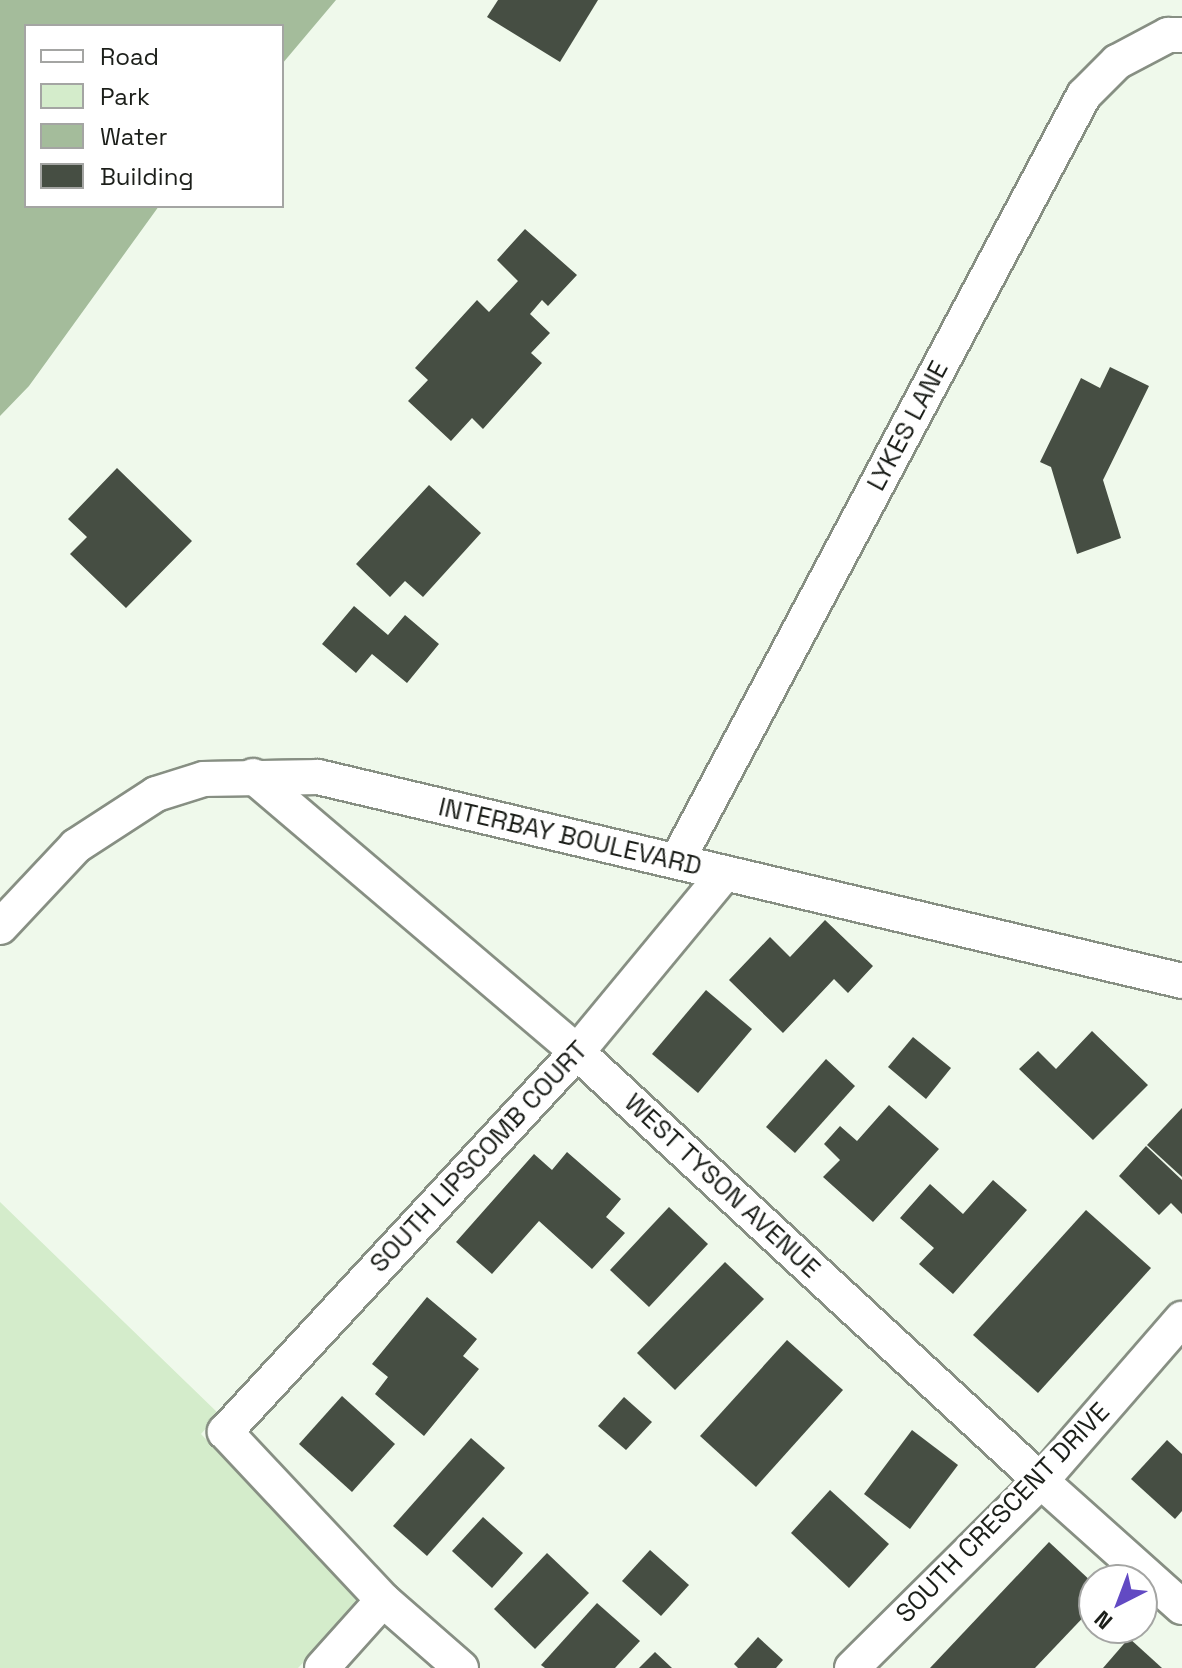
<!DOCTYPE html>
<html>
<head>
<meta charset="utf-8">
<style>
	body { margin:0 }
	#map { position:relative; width:1182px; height:1668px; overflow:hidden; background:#eff9eb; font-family:"Space Grotesk",sans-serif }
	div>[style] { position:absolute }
	.green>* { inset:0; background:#d4eccb }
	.water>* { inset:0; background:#a4bc9b }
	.building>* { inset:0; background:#464e43 }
	.roads { filter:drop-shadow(2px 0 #878f83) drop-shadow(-2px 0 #878f83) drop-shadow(0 2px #878f83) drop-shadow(0 -2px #878f83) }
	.minor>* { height:34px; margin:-17px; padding:0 17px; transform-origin:17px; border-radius:17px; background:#fff }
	span { translate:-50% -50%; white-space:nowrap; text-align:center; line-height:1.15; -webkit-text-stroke:8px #fff; paint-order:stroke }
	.street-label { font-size:26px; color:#1c1f1a }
	.legend { position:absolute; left:24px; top:24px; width:260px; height:184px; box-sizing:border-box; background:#fff; border:2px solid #a4a5a3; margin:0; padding:10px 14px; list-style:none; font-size:24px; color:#1c1f1a }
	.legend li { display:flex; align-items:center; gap:16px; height:40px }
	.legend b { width:40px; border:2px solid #a4a5a3 }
	.north { position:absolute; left:1078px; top:1564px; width:80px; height:80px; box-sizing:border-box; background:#fff; border:2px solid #a4a5a3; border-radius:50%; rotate:222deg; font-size:22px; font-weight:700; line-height:32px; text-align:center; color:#1c1f1a }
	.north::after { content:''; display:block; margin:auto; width:28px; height:36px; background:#624ac3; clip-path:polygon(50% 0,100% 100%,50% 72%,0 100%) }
</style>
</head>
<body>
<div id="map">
	<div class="green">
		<div style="clip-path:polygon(0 1202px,219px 1414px,201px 1434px,360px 1602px,298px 1668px,0 1668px)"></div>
	</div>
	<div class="water">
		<div style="clip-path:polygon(0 0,336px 0,282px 64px,282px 26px,26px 26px,26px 206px,159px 206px,29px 386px,0 416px)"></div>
	</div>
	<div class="building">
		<div style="clip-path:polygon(498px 0,598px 0,560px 62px,487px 17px)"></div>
		<div style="clip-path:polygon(525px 229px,577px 275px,548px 306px,542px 300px,530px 314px,550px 333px,531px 353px,542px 363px,483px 429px,472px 418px,451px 441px,408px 401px,428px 380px,415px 368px,477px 300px,489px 312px,518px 281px,497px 260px)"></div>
		<div style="clip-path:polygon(1110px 367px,1149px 386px,1103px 480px,1121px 538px,1077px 554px,1051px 467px,1040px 462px,1081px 378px,1100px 388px)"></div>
		<div style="clip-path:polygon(117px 468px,192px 541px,126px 608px,70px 554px,87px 537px,68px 519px)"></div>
		<div style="clip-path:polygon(429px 485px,481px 533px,423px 597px,405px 581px,390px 597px,356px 564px)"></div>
		<div style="clip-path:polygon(354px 606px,388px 635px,405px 615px,439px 644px,407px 683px,372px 654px,356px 673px,322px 644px)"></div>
		<div style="clip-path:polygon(825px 920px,873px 966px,848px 993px,834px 979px,783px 1033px,729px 980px,770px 937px,790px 957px)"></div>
		<div style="clip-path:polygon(706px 990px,752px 1029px,698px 1093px,652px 1054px)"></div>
		<div style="clip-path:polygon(1092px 1031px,1148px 1085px,1093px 1140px,1019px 1069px,1038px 1051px,1056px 1069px)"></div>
		<div style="clip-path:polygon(913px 1037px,951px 1068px,926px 1099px,888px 1067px)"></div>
		<div style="clip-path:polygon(826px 1059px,855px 1086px,795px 1153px,766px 1127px)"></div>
		<div style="clip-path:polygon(889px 1105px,939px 1149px,873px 1222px,823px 1177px,840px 1160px,824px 1144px,840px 1126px,857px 1141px)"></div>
		<div style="clip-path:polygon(1182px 1108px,1182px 1177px,1147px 1145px)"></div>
		<div style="clip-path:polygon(1146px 1146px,1182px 1180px,1182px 1214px,1171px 1203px,1159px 1215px,1119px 1176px)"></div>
		<div style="clip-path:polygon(567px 1152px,621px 1199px,606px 1217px,625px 1233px,592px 1269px,539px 1221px,492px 1274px,456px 1242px,534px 1154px,552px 1170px)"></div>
		<div style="clip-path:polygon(993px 1180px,1027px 1210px,953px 1294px,919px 1264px,934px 1248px,900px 1218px,930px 1184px,963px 1214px)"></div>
		<div style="clip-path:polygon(669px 1207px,708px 1244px,649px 1307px,610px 1270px)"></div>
		<div style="clip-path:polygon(1086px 1210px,1151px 1268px,1038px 1393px,973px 1335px)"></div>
		<div style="clip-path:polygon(725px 1262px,764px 1299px,675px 1390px,637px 1353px)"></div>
		<div style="clip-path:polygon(427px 1297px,477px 1339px,463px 1356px,479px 1369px,424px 1436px,375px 1394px,388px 1377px,372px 1364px)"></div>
		<div style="clip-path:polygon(787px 1340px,843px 1390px,756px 1487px,700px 1436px)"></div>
		<div style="clip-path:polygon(342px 1396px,395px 1444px,352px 1492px,299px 1444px)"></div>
		<div style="clip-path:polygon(624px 1397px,652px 1422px,626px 1450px,598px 1426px)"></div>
		<div style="clip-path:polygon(912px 1430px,958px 1465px,910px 1529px,864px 1494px)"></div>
		<div style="clip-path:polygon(471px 1438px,505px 1468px,427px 1556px,393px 1526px)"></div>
		<div style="clip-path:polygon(1167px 1440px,1182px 1454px,1182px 1511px,1175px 1519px,1131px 1479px)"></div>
		<div style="clip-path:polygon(830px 1490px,889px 1544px,849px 1588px,791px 1533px)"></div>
		<div style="clip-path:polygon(483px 1517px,523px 1553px,492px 1588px,452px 1551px)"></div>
		<div style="clip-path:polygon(1049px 1542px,1094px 1584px,1094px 1606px,1035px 1668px,930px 1668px)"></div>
		<div style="clip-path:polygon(650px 1550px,689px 1585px,661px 1616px,622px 1581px)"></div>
		<div style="clip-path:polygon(547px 1553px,589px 1593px,535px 1649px,494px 1609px)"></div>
		<div style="clip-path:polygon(597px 1603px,640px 1641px,615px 1668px,545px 1668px,541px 1665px)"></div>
		<div style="clip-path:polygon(758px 1637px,783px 1660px,776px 1668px,738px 1668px,734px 1664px)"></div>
		<div style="clip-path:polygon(1129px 1638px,1162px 1668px,1103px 1668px)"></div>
		<div style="clip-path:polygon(655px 1652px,672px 1668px,639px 1668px)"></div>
	</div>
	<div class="roads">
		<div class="minor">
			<div style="left:253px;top:776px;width:426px;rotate:40.4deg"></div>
			<div style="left:577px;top:1052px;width:632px;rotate:42.76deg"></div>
			<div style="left:1041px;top:1481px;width:189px;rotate:41.8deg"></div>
			<div style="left:677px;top:861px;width:867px;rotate:-62.02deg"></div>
			<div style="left:1084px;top:95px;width:47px;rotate:-45deg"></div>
			<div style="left:1117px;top:62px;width:58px;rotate:-27.9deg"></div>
			<div style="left:1168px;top:35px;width:14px"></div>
			<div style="left:0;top:927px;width:111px;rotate:-46.8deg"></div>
			<div style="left:76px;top:846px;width:95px;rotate:-33deg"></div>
			<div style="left:156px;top:794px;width:50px;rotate:-17.4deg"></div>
			<div style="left:204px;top:779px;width:114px;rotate:-1deg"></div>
			<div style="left:318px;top:777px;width:888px;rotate:13.28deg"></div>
			<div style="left:322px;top:1668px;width:91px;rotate:-48.1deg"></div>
			<div style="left:461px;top:1668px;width:103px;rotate:-138.9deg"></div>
			<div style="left:383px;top:1600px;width:231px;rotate:-133.2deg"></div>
			<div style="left:225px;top:1432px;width:518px;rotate:-47.19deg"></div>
			<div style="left:577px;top:1052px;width:231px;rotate:-50.4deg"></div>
			<div style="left:852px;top:1668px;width:266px;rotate:-44.7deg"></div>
			<div style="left:1041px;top:1481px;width:215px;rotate:-49deg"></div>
		</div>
	</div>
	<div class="street-label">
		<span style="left:908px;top:426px;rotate:-62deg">LYKES LANE</span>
		<span style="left:570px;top:837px;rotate:13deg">INTERBAY BOULEVARD</span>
		<span style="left:479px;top:1157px;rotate:-47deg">SOUTH LIPSCOMB COURT</span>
		<span style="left:722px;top:1186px;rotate:43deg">WEST TYSON AVENUE</span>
		<span style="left:1003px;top:1513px;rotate:-46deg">SOUTH CRESCENT DRIVE</span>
	</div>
	<ul class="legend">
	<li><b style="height:10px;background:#fff"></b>Road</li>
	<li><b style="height:22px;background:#d4eccb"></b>Park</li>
	<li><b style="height:22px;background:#a4bc9b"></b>Water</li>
	<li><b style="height:22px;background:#464e43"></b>Building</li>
	</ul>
	<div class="north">N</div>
</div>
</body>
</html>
